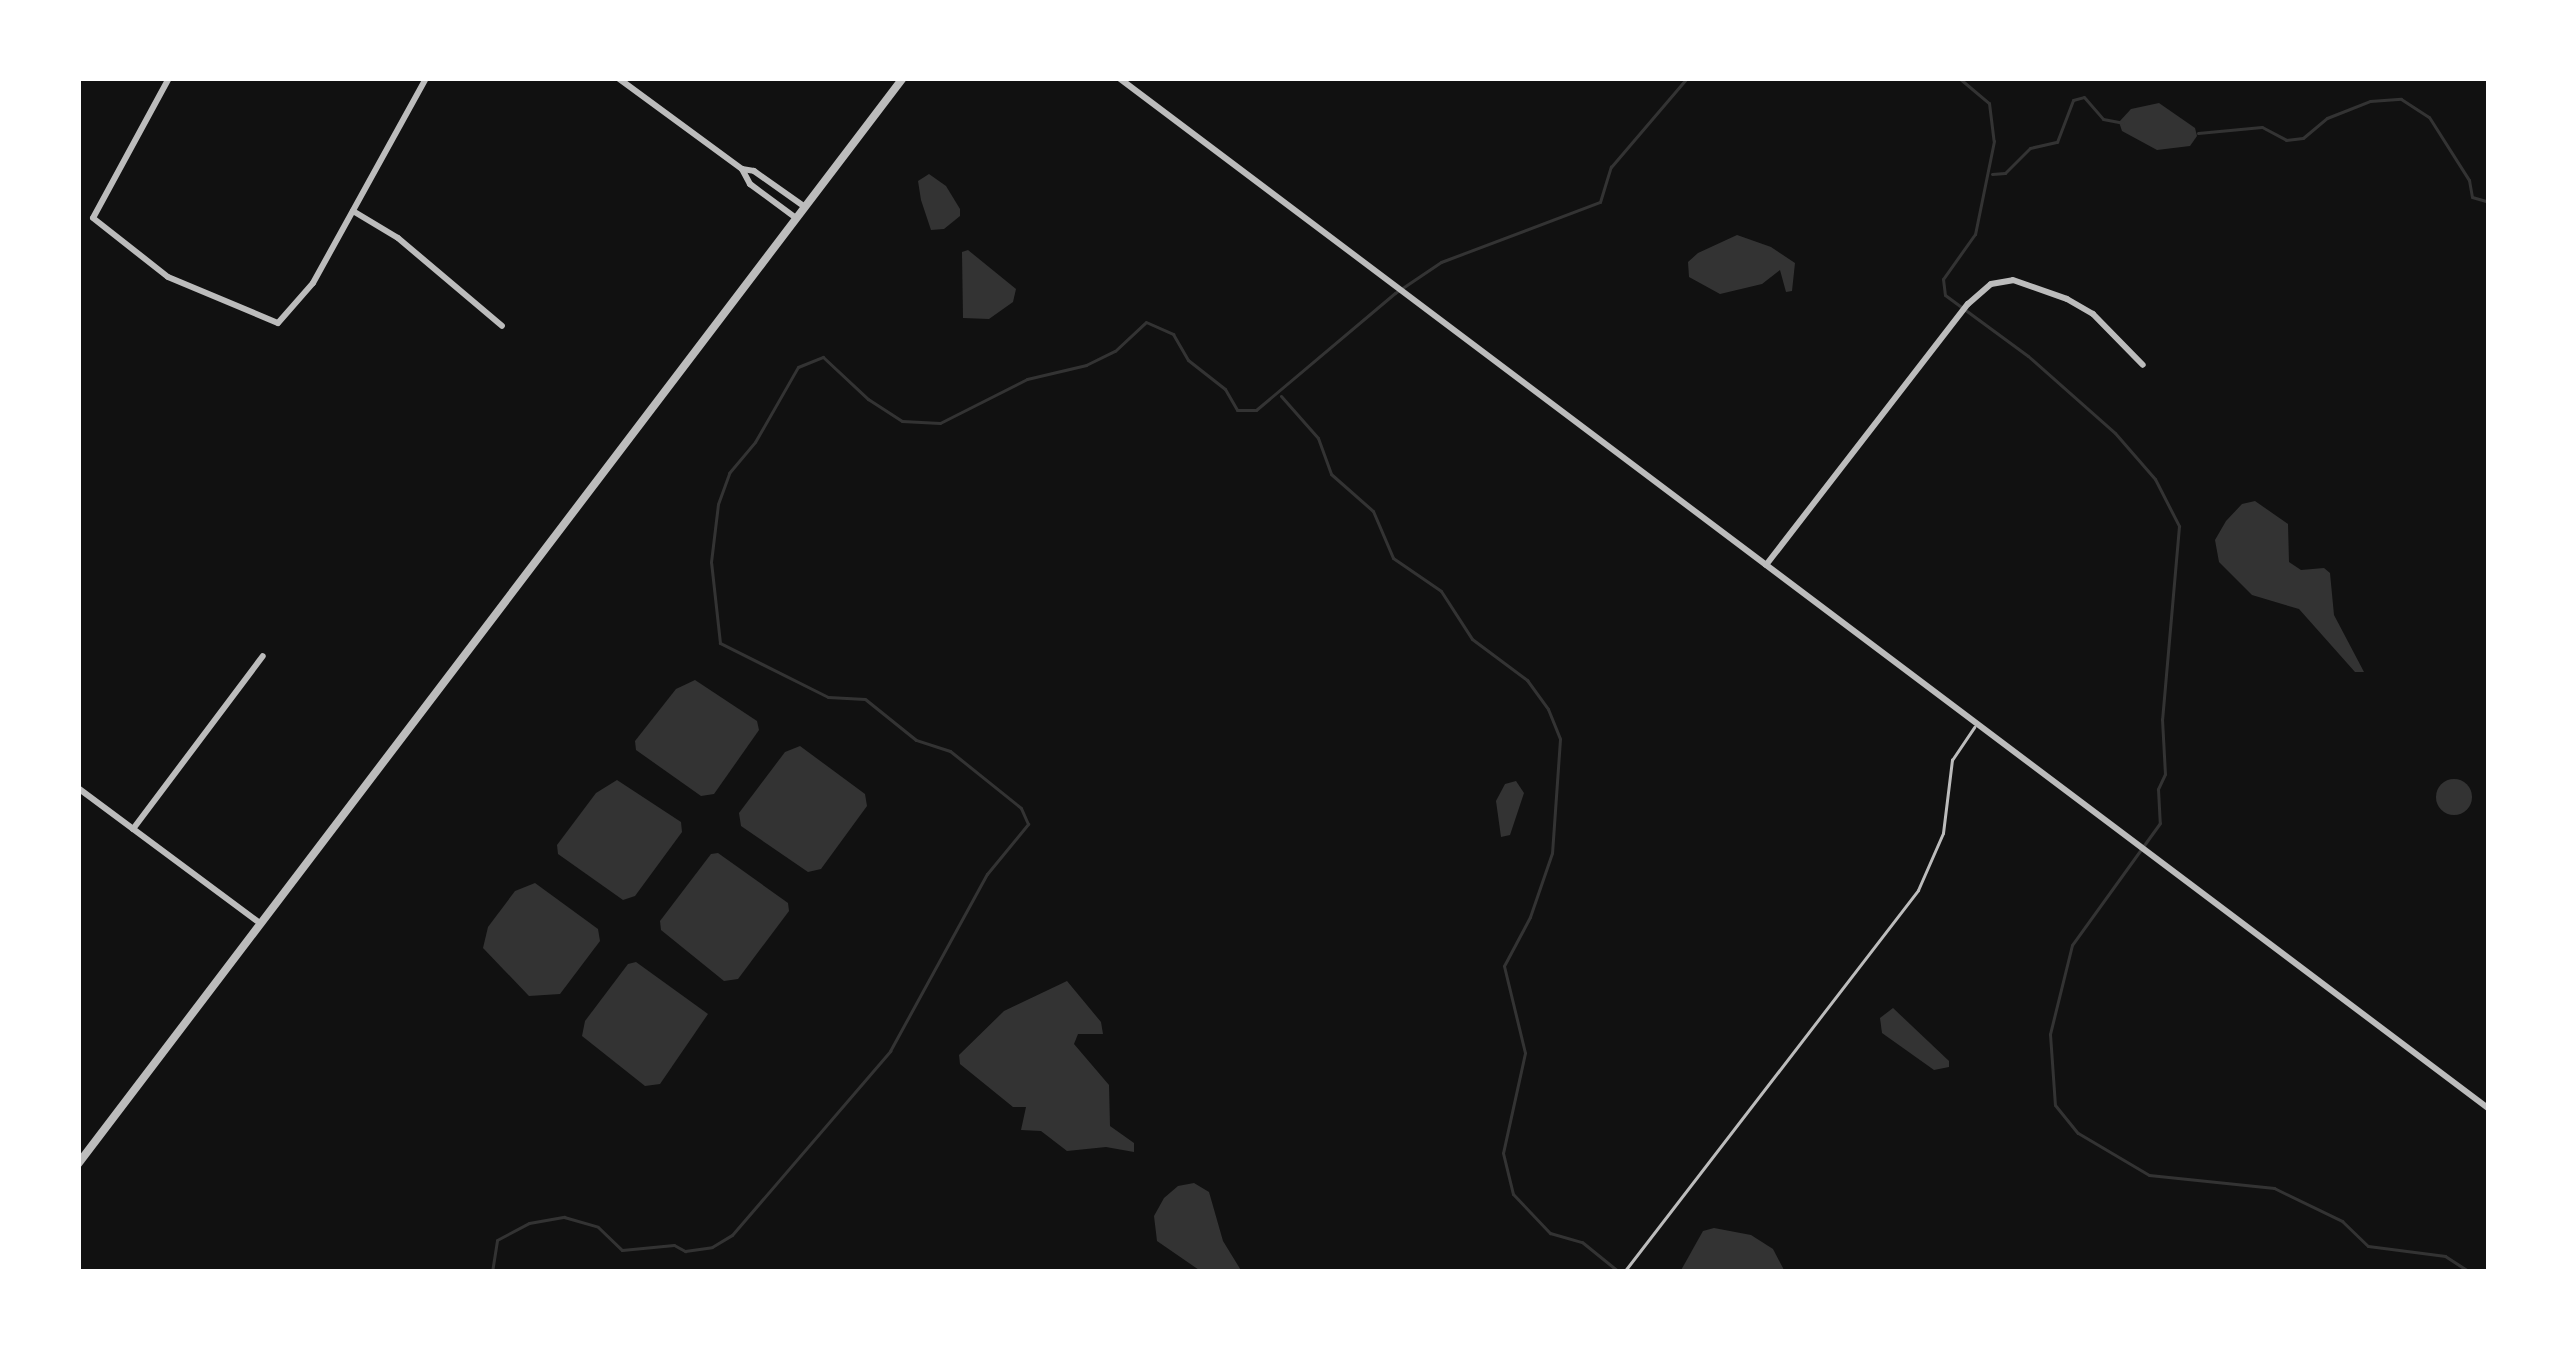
<!DOCTYPE html>
<html>
<head>
<meta charset="utf-8">
<style>
	body { margin:0 }
	#map { position:relative; width:2567px; height:1350px; overflow:hidden; background:#111; font-family:Karla,sans-serif }
	div>[style] { position:absolute }
	.water>* { inset:0; background:#333 }
	.round { border-radius:50% }
	.stream>* { height:3px; margin:-1.5px; padding:0 1.5px; transform-origin:1.5px; border-radius:1.5px; background:#333 }
	.service>* { height:3px; margin:-1.5px; padding:0 1.5px; transform-origin:1.5px; border-radius:1.5px; background:#bcbcbc }
	.minor>* { height:6px; margin:-3px; padding:0 3px; transform-origin:3px; border-radius:3px; background:#bcbcbc }
	.tertiary>* { height:8px; margin:-4px; padding:0 4px; transform-origin:4px; border-radius:4px; background:#bcbcbc }
	span { translate:-50% -50%; white-space:nowrap; text-align:center; line-height:1.15; -webkit-text-stroke:12px #fff; paint-order:stroke }
	.frame { position:absolute; inset:0; border:81px solid #fff; pointer-events:none }
</style>
</head>
<body>
<div id="map">
	<div class="water">
		<div style="clip-path:polygon(2159px 103px,2195px 128px,2197px 136px,2190px 146px,2157px 150px,2122px 131px,2119px 122px,2131px 109px)"></div>
		<div style="clip-path:polygon(929px 174px,946px 186px,960px 209px,960px 216px,944px 229px,931px 230px,921px 200px,918px 181px)"></div>
		<div style="clip-path:polygon(1737px 235px,1771px 247px,1795px 263px,1792px 291px,1786px 292px,1780px 270px,1762px 284px,1720px 294px,1689px 277px,1688px 262px,1698px 253px)"></div>
		<div style="clip-path:polygon(968px 250px,1016px 289px,1013px 302px,989px 319px,963px 318px,962px 252px)"></div>
		<div style="clip-path:polygon(2255px 501px,2288px 524px,2289px 562px,2301px 570px,2324px 568px,2330px 573px,2334px 615px,2364px 672px,2355px 672px,2299px 609px,2252px 595px,2219px 562px,2215px 540px,2226px 521px,2242px 504px)"></div>
		<div style="clip-path:polygon(695px 680px,757px 721px,759px 730px,714px 794px,701px 796px,636px 750px,635px 741px,676px 689px)"></div>
		<div style="clip-path:polygon(800px 746px,865px 794px,867px 806px,821px 869px,808px 872px,741px 826px,739px 813px,785px 752px)"></div>
		<div class="round" style="left:2436px;top:779px;width:36px;height:36px"></div>
		<div style="clip-path:polygon(617px 780px,681px 822px,682px 832px,635px 896px,623px 900px,558px 854px,557px 845px,596px 793px)"></div>
		<div style="clip-path:polygon(1516px 781px,1524px 793px,1510px 835px,1501px 837px,1496px 801px,1505px 784px)"></div>
		<div style="clip-path:polygon(718px 853px,788px 903px,789px 911px,738px 979px,724px 981px,661px 930px,660px 921px,711px 854px)"></div>
		<div style="clip-path:polygon(535px 883px,598px 929px,600px 941px,560px 994px,529px 996px,483px 948px,488px 927px,515px 891px)"></div>
		<div style="clip-path:polygon(636px 962px,708px 1014px,660px 1084px,645px 1086px,582px 1036px,585px 1021px,628px 964px)"></div>
		<div style="clip-path:polygon(1067px 981px,1101px 1022px,1103px 1034px,1078px 1034px,1074px 1044px,1109px 1085px,1110px 1126px,1134px 1143px,1134px 1152px,1106px 1147px,1067px 1151px,1041px 1131px,1021px 1130px,1026px 1107px,1013px 1107px,960px 1064px,959px 1055px,1004px 1011px)"></div>
		<div style="clip-path:polygon(1893px 1008px,1949px 1061px,1949px 1067px,1934px 1070px,1882px 1033px,1880px 1018px)"></div>
		<div style="clip-path:polygon(1194px 1183px,1209px 1192px,1223px 1241px,1242px 1272px,1202px 1272px,1157px 1241px,1154px 1216px,1164px 1198px,1178px 1186px)"></div>
		<div style="clip-path:polygon(1714px 1228px,1751px 1235px,1773px 1249px,1785px 1272px,1680px 1272px,1703px 1231px)"></div>
	</div>
	<div class="stream">
		<div style="left:1959px;top:78px;width:39px;rotate:40deg"></div>
		<div style="left:1989px;top:103px;width:38px;rotate:83deg"></div>
		<div style="left:1994px;top:141px;width:95px;rotate:101.5deg"></div>
		<div style="left:1975px;top:234px;width:55px;rotate:125.4deg"></div>
		<div style="left:1943px;top:279px;width:16px;rotate:83deg"></div>
		<div style="left:1945px;top:295px;width:103px;rotate:36.3deg"></div>
		<div style="left:2028px;top:356px;width:116px;rotate:41.5deg"></div>
		<div style="left:2115px;top:433px;width:61px;rotate:49deg"></div>
		<div style="left:2155px;top:479px;width:53px;rotate:62.9deg"></div>
		<div style="left:2179px;top:526px;width:194px;rotate:95deg"></div>
		<div style="left:2162px;top:719px;width:55px;rotate:86.9deg"></div>
		<div style="left:2165px;top:774px;width:17px;rotate:115deg"></div>
		<div style="left:2158px;top:789px;width:34px;rotate:87deg"></div>
		<div style="left:2160px;top:823px;width:150px;rotate:125.8deg"></div>
		<div style="left:2072px;top:945px;width:92px;rotate:103.9deg"></div>
		<div style="left:2050px;top:1034px;width:71px;rotate:86deg"></div>
		<div style="left:2055px;top:1105px;width:36px;rotate:51deg"></div>
		<div style="left:2078px;top:1133px;width:82px;rotate:30.6deg"></div>
		<div style="left:2149px;top:1175px;width:126px;rotate:5.9deg"></div>
		<div style="left:2274px;top:1188px;width:76px;rotate:25.9deg"></div>
		<div style="left:2342px;top:1221px;width:36px;rotate:44deg"></div>
		<div style="left:2368px;top:1246px;width:78px;rotate:7.4deg"></div>
		<div style="left:2445px;top:1256px;width:30px;rotate:33deg"></div>
		<div style="left:2198px;top:133px;width:64px;rotate:-5.4deg"></div>
		<div style="left:2262px;top:127px;width:27px;rotate:28deg"></div>
		<div style="left:2286px;top:140px;width:17px;rotate:-7deg"></div>
		<div style="left:2303px;top:138px;width:31px;rotate:-40deg"></div>
		<div style="left:2327px;top:118px;width:46px;rotate:-21.6deg"></div>
		<div style="left:2370px;top:101px;width:31px;rotate:-4deg"></div>
		<div style="left:2401px;top:99px;width:33px;rotate:33deg"></div>
		<div style="left:2429px;top:117px;width:75px;rotate:57.6deg"></div>
		<div style="left:2469px;top:180px;width:17px;rotate:80deg"></div>
		<div style="left:2472px;top:197px;width:18px;rotate:16deg"></div>
		<div style="left:1992px;top:174px;width:13px;rotate:-4deg"></div>
		<div style="left:2005px;top:173px;width:35px;rotate:-45deg"></div>
		<div style="left:2030px;top:148px;width:28px;rotate:-13deg"></div>
		<div style="left:2057px;top:142px;width:45px;rotate:-69.1deg"></div>
		<div style="left:2073px;top:100px;width:11px;rotate:-15deg"></div>
		<div style="left:2084px;top:97px;width:29px;rotate:49deg"></div>
		<div style="left:2103px;top:119px;width:20px;rotate:11deg"></div>
		<div style="left:1281px;top:396px;width:56px;rotate:48.6deg"></div>
		<div style="left:1318px;top:438px;width:38px;rotate:70deg"></div>
		<div style="left:1331px;top:474px;width:56px;rotate:41.4deg"></div>
		<div style="left:1373px;top:511px;width:51px;rotate:66.9deg"></div>
		<div style="left:1393px;top:558px;width:58px;rotate:34.5deg"></div>
		<div style="left:1441px;top:591px;width:57px;rotate:57.1deg"></div>
		<div style="left:1472px;top:639px;width:69px;rotate:36.7deg"></div>
		<div style="left:1527px;top:680px;width:36px;rotate:54deg"></div>
		<div style="left:1548px;top:709px;width:32px;rotate:68deg"></div>
		<div style="left:1560px;top:739px;width:114px;rotate:94deg"></div>
		<div style="left:1552px;top:853px;width:68px;rotate:109deg"></div>
		<div style="left:1530px;top:917px;width:55px;rotate:118deg"></div>
		<div style="left:1504px;top:966px;width:89px;rotate:76.4deg"></div>
		<div style="left:1525px;top:1053px;width:102px;rotate:102.4deg"></div>
		<div style="left:1503px;top:1153px;width:42px;rotate:76.3deg"></div>
		<div style="left:1513px;top:1194px;width:54px;rotate:46.5deg"></div>
		<div style="left:1550px;top:1233px;width:33px;rotate:16deg"></div>
		<div style="left:1582px;top:1242px;width:48px;rotate:39deg"></div>
		<div style="left:492px;top:1272px;width:32px;rotate:-81deg"></div>
		<div style="left:497px;top:1240px;width:36px;rotate:-28deg"></div>
		<div style="left:529px;top:1223px;width:36px;rotate:-10deg"></div>
		<div style="left:564px;top:1217px;width:35px;rotate:16deg"></div>
		<div style="left:598px;top:1227px;width:33px;rotate:44deg"></div>
		<div style="left:622px;top:1250px;width:52px;rotate:-5.5deg"></div>
		<div style="left:674px;top:1245px;width:13px;rotate:29deg"></div>
		<div style="left:685px;top:1251px;width:27px;rotate:-8deg"></div>
		<div style="left:712px;top:1247px;width:23px;rotate:-31deg"></div>
		<div style="left:732px;top:1235px;width:243px;rotate:-49.3deg"></div>
		<div style="left:890px;top:1051px;width:202px;rotate:-61.3deg"></div>
		<div style="left:987px;top:874px;width:65px;rotate:-50.6deg"></div>
		<div style="left:1028px;top:824px;width:17px;rotate:-114deg"></div>
		<div style="left:1021px;top:808px;width:91px;rotate:-141.2deg"></div>
		<div style="left:950px;top:751px;width:36px;rotate:-162deg"></div>
		<div style="left:916px;top:740px;width:65px;rotate:-141.2deg"></div>
		<div style="left:865px;top:699px;width:37px;rotate:-177deg"></div>
		<div style="left:828px;top:697px;width:121px;rotate:-153.4deg"></div>
		<div style="left:720px;top:643px;width:81px;rotate:-96.3deg"></div>
		<div style="left:711px;top:562px;width:58px;rotate:-83.1deg"></div>
		<div style="left:718px;top:504px;width:33px;rotate:-70deg"></div>
		<div style="left:729px;top:473px;width:40px;rotate:-50deg"></div>
		<div style="left:755px;top:442px;width:86px;rotate:-60.2deg"></div>
		<div style="left:798px;top:367px;width:27px;rotate:-22deg"></div>
		<div style="left:823px;top:357px;width:62px;rotate:43deg"></div>
		<div style="left:868px;top:399px;width:40px;rotate:32.9deg"></div>
		<div style="left:902px;top:421px;width:38px;rotate:3deg"></div>
		<div style="left:940px;top:423px;width:97px;rotate:-26.8deg"></div>
		<div style="left:1027px;top:379px;width:61px;rotate:-13.3deg"></div>
		<div style="left:1086px;top:365px;width:32px;rotate:-26deg"></div>
		<div style="left:1115px;top:351px;width:42px;rotate:-43.1deg"></div>
		<div style="left:1146px;top:322px;width:30px;rotate:24deg"></div>
		<div style="left:1173px;top:334px;width:30px;rotate:60deg"></div>
		<div style="left:1188px;top:360px;width:47px;rotate:38.1deg"></div>
		<div style="left:1225px;top:389px;width:24px;rotate:60deg"></div>
		<div style="left:1237px;top:410px;width:19px"></div>
		<div style="left:1256px;top:410px;width:182px;rotate:-40.1deg"></div>
		<div style="left:1395px;top:293px;width:55px;rotate:-34deg"></div>
		<div style="left:1441px;top:262px;width:170px;rotate:-20.7deg"></div>
		<div style="left:1600px;top:202px;width:37px;rotate:-73deg"></div>
		<div style="left:1611px;top:167px;width:117px;rotate:-49.5deg"></div>
	</div>
	<div class="service">
		<div style="left:1624px;top:1272px;width:482px;rotate:-52.4deg"></div>
		<div style="left:1918px;top:890px;width:62px;rotate:-66.3deg"></div>
		<div style="left:1943px;top:833px;width:74px;rotate:-83deg"></div>
		<div style="left:1952px;top:760px;width:40px;rotate:-56deg"></div>
	</div>
	<div class="minor">
		<div style="left:169px;top:78px;width:159px;rotate:118.5deg"></div>
		<div style="left:93px;top:218px;width:95px;rotate:38.2deg"></div>
		<div style="left:168px;top:277px;width:119px;rotate:22.7deg"></div>
		<div style="left:278px;top:323px;width:53px;rotate:-48.8deg"></div>
		<div style="left:313px;top:283px;width:234px;rotate:-61.1deg"></div>
		<div style="left:618px;top:78px;width:154px;rotate:36.3deg"></div>
		<div style="left:742px;top:169px;width:12px;rotate:9deg"></div>
		<div style="left:754px;top:171px;width:62px;rotate:35.2deg"></div>
		<div style="left:1119px;top:78px;width:1715px;rotate:36.96deg"></div>
		<div style="left:742px;top:169px;width:17px;rotate:62deg"></div>
		<div style="left:750px;top:184px;width:57px;rotate:36.5deg"></div>
		<div style="left:353px;top:211px;width:52px;rotate:31deg"></div>
		<div style="left:398px;top:238px;width:136px;rotate:40.2deg"></div>
		<div style="left:1766px;top:565px;width:330px;rotate:-52.3deg"></div>
		<div style="left:1968px;top:304px;width:30px;rotate:-41deg"></div>
		<div style="left:1991px;top:284px;width:22px;rotate:-10deg"></div>
		<div style="left:2013px;top:280px;width:57px;rotate:19.4deg"></div>
		<div style="left:2067px;top:299px;width:30px;rotate:30deg"></div>
		<div style="left:2093px;top:314px;width:71px;rotate:45.6deg"></div>
		<div style="left:78px;top:788px;width:228px;rotate:36.6deg"></div>
		<div style="left:133px;top:829px;width:216px;rotate:-53.1deg"></div>
	</div>
	<div class="tertiary">
		<div style="left:78px;top:1164px;width:1364px;rotate:-52.78deg"></div>
	</div>
	<div class="frame"></div>
</div>
</body>
</html>
